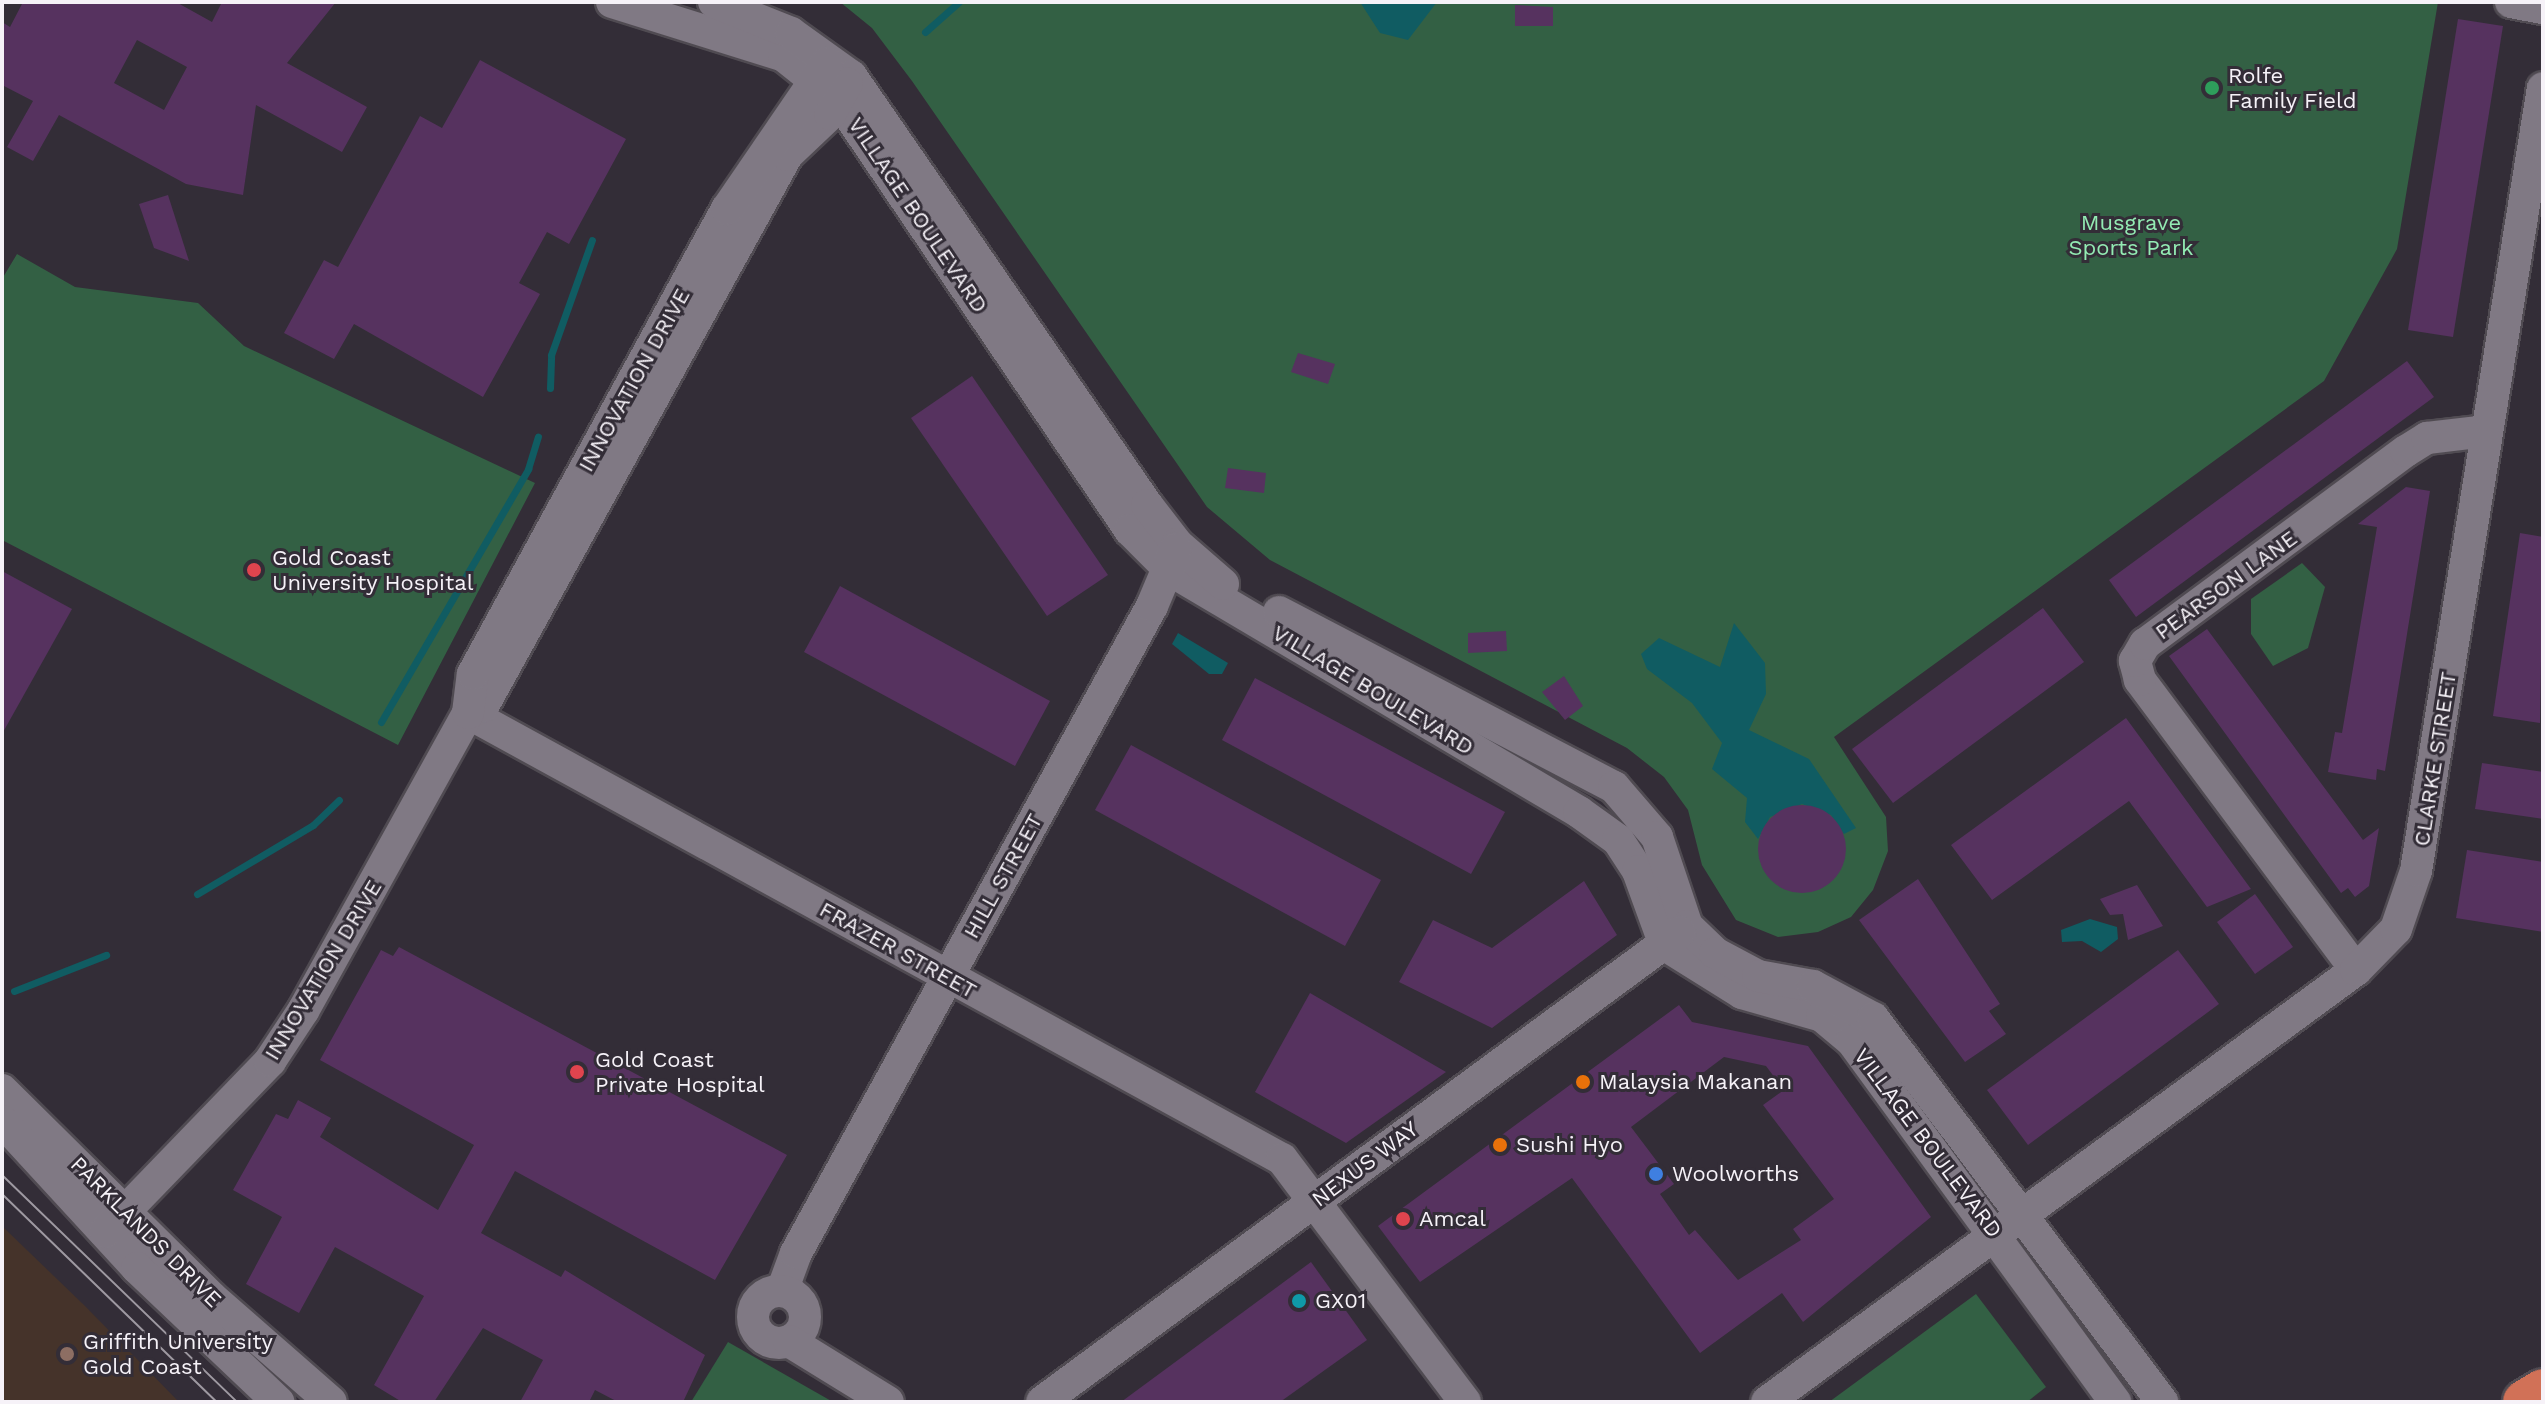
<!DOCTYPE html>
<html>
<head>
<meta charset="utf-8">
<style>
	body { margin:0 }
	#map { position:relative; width:2545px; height:1404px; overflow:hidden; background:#332d37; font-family:"Work Sans",sans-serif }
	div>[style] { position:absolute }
	.education>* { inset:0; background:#45332a }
	.green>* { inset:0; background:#336044 }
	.water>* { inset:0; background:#105c62 }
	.stream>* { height:7px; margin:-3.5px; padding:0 3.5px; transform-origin:3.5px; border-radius:3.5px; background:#105c62 }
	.building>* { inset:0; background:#56325f }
	.round { border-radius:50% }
	.roads { filter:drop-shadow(2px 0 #504b52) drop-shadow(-2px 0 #504b52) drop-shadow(0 2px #504b52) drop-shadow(0 -2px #504b52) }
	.minor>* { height:32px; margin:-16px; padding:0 16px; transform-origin:16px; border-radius:16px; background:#807984 }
	.minor>.ring { margin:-16px; padding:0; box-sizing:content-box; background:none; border:32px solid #807984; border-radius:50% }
	.highway>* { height:44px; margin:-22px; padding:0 22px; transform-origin:22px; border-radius:22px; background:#d17157 }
	.tram>* { height:2px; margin:-1px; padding:0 1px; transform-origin:1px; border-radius:1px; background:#9e99a1 }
	.dots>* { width:22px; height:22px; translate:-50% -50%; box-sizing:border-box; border:4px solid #332d37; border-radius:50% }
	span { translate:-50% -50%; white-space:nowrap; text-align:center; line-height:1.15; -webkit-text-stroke:6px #332d37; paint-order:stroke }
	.poi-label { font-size:22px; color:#f6f2f8 }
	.left { translate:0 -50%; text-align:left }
	.street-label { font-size:22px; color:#f6f2f8 }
	.park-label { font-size:22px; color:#93ebb3 }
	.frame { position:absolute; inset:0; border:4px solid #f6f2f8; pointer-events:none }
</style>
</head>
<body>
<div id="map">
	<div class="education">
		<div style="clip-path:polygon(2px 1226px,85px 1306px,179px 1402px,2px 1402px)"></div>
	</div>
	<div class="green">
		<div style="clip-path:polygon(840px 2px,2438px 2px,2397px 249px,2324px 381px,1834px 737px,1886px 817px,1888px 851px,1873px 890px,1851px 917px,1818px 932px,1778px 937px,1736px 920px,1702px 865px,1688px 810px,1664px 777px,1627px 748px,1270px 560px,1207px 507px,912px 81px,872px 28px)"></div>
		<div style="clip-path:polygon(17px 254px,75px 287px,198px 303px,244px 346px,535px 483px,398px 745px,2px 540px,2px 279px)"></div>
		<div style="clip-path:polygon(2302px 563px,2325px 587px,2308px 648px,2273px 666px,2251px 634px,2251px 599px)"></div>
		<div style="clip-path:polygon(1976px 1294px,2046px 1387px,2027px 1402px,1829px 1402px)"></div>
		<div style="clip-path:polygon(728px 1342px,833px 1402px,691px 1402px)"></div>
	</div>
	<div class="water">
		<div style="clip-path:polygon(1360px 2px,1437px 2px,1408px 40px,1380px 33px)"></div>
		<div style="clip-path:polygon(1734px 623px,1765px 663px,1766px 694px,1749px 730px,1809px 759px,1856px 828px,1844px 834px,1831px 815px,1802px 804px,1770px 817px,1758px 839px,1745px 822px,1747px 798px,1712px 769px,1722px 743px,1692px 703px,1647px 669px,1641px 654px,1659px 638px,1720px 667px)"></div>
		<div style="clip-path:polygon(1178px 633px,1228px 663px,1222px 674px,1209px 674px,1172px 644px)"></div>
		<div style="clip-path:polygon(2090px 919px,2117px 927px,2118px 939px,2101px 952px,2082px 941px,2062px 942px,2061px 930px)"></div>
	</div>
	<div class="stream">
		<div style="left:925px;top:32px;width:45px;rotate:-41.4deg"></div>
		<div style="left:550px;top:388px;width:33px;rotate:-88deg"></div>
		<div style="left:551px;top:355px;width:122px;rotate:-70.4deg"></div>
		<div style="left:381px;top:722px;width:293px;rotate:-59.8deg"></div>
		<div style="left:528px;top:469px;width:34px;rotate:-73deg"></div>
		<div style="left:197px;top:894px;width:135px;rotate:-30.7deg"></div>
		<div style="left:313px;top:825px;width:36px;rotate:-44deg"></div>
		<div style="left:14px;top:991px;width:99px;rotate:-21.4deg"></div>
	</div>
	<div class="building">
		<div style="clip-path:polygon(evenodd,23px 2px,176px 2px,212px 22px,222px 2px,336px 2px,287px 63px,367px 107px,342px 152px,256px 105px,243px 195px,186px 184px,59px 115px,33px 161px,7px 147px,33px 101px,2px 85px,2px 22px,10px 27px,23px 2px,137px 40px,187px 67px,164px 110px,114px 83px,137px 40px)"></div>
		<div style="clip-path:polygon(1515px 5px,1553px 7px,1553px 26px,1515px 26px)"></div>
		<div style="clip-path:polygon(2458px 19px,2503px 26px,2453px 337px,2408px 330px)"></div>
		<div style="clip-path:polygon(480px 60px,626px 139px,569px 244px,547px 232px,519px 283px,540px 294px,483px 397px,354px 324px,334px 359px,284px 333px,324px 260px,338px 267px,420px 116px,442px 128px)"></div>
		<div style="clip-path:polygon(168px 195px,189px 261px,154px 248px,139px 204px)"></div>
		<div style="clip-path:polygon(1298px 353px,1335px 364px,1328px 384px,1291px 372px)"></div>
		<div style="clip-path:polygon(2407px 361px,2434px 397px,2136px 617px,2109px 580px)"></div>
		<div style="clip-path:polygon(972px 376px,1108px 575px,1047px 616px,911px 418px)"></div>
		<div style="clip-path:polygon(1228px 468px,1266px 473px,1264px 493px,1225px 488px)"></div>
		<div style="clip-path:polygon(2406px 487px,2430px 491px,2385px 771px,2377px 769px,2376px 780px,2328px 772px,2335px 732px,2342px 733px,2377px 527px,2358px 524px)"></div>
		<div style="clip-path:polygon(2520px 533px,2543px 537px,2540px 723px,2493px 716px)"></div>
		<div style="clip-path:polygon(2px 571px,72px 609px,2px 734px)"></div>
		<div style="clip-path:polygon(840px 586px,1050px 701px,1015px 766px,804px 652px)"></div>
		<div style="clip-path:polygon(2043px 608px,2084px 662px,1893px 803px,1852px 749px)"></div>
		<div style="clip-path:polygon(2207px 629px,2363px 840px,2379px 828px,2369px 886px,2355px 897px,2348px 888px,2341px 893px,2169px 656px)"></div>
		<div style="clip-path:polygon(1506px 631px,1507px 651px,1468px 653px,1468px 633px)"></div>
		<div style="clip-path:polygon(1564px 676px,1583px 706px,1565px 720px,1542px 692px)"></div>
		<div style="clip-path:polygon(1255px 678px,1505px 812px,1471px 874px,1222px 740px)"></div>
		<div style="clip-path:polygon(2126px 718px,2251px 889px,2207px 907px,2129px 801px,1992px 900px,1951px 845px)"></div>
		<div style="clip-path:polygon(1131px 745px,1381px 880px,1345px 946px,1095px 810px)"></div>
		<div style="clip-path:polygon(2482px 763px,2543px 772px,2543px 819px,2475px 809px)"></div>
		<div class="round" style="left:1758px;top:805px;width:88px;height:88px"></div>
		<div style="clip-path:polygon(2467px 850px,2543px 862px,2543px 932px,2456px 918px)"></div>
		<div style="clip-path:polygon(1918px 879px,2000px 1004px,1989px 1011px,2006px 1034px,1965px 1062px,1859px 920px)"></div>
		<div style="clip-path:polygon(1584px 881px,1617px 935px,1492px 1028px,1399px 982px,1433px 920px,1492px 948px)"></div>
		<div style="clip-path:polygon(2137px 885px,2163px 926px,2128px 940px,2123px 914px,2110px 915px,2100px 899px)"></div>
		<div style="clip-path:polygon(2255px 894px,2293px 947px,2255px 974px,2217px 922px)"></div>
		<div style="clip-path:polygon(399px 947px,787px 1155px,715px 1280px,515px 1171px,481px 1233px,561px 1277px,565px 1270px,705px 1355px,683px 1402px,618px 1402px,595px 1390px,589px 1402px,520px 1402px,543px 1360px,483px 1328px,434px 1402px,402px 1402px,374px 1385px,424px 1296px,335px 1247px,299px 1313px,246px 1284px,282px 1217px,233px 1190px,276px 1114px,288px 1119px,298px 1100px,331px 1118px,320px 1137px,438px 1210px,474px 1145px,320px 1060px,381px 950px,393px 956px)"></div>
		<div style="clip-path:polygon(2178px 950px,2219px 1004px,2028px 1145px,1987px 1090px)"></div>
		<div style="clip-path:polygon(1310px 993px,1446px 1072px,1346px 1143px,1255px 1092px)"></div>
		<div style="clip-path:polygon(evenodd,1679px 1005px,1692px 1022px,1808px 1046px,1931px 1217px,1803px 1322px,1782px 1293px,1700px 1353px,1572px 1178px,1420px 1282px,1378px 1226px,1679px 1005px,1724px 1057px,1766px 1066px,1784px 1090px,1763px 1105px,1834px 1199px,1793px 1229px,1801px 1240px,1738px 1280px,1695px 1230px,1689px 1235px,1660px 1194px,1674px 1184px,1631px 1127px,1724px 1057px)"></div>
		<div style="clip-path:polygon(1311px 1262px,1367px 1340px,1280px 1402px,1121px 1402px)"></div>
	</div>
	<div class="roads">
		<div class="minor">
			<div style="left:612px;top:2px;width:180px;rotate:17.4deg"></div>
			<div style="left:784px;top:56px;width:69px;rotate:38.5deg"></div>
			<div style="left:838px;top:99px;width:521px;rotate:55.88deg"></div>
			<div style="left:1130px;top:530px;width:57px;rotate:45deg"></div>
			<div style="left:1170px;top:570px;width:475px;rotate:30.6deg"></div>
			<div style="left:1579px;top:812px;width:48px;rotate:35.7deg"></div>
			<div style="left:1618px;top:840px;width:37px;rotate:57deg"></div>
			<div style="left:1638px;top:871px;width:79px;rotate:70deg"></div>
			<div style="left:1665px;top:945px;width:91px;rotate:31.9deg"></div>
			<div style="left:1742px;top:993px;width:83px;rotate:16deg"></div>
			<div style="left:1822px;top:1016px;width:39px;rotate:40deg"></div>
			<div style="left:1852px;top:1041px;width:447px;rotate:53.9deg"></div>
			<div style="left:714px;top:2px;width:83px;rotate:21.9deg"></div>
			<div style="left:791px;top:33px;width:74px;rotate:35.6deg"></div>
			<div style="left:851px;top:76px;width:521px;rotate:55.4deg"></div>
			<div style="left:1147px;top:505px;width:49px;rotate:52.4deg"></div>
			<div style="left:1177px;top:544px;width:61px;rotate:41deg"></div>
			<div style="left:2511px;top:2px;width:33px;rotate:11deg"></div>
			<div style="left:1279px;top:612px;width:378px;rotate:27.6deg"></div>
			<div style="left:1614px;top:787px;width:66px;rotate:49.3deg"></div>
			<div style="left:1657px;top:837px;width:94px;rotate:71.4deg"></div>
			<div style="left:1687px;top:926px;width:39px;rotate:44deg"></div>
			<div style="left:1715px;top:953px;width:49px;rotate:28.1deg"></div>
			<div style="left:1758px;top:976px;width:56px;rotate:10.3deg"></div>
			<div style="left:1813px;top:986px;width:68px;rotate:28.1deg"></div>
			<div style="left:1873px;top:1018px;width:481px;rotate:53deg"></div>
			<div style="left:468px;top:713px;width:928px;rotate:28.72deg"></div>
			<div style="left:1282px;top:1159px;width:304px;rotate:53deg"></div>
			<div style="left:468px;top:713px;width:17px;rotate:-25deg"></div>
			<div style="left:483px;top:706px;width:629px;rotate:-61.11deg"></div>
			<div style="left:787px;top:155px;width:59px;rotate:-43.6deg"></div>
			<div style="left:830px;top:114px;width:35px;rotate:-61deg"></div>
			<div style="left:2356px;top:970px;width:362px;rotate:-126.7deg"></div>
			<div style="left:2140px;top:680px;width:20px;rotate:-105deg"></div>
			<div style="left:2135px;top:661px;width:20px;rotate:-60deg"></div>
			<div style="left:2145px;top:644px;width:325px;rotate:-36.5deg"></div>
			<div style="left:2406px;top:451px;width:25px;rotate:-32deg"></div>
			<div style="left:2427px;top:438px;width:59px;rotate:-6.8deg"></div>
			<div style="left:2px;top:1090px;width:294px;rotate:44.7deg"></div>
			<div style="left:211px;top:1297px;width:159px;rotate:41.2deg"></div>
			<div style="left:2px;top:1121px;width:200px;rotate:47.4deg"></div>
			<div style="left:137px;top:1268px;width:195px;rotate:43.5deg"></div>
			<div style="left:105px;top:1232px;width:238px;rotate:-46deg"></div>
			<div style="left:270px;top:1061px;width:60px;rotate:-56.6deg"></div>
			<div style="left:303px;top:1011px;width:341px;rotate:-61deg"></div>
			<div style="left:468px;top:713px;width:39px;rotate:-83deg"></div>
			<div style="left:473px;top:674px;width:530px;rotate:-61.36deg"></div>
			<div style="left:727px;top:209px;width:177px;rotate:-55.6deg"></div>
			<div style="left:782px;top:1291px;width:40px;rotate:-69.8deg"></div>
			<div style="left:796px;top:1253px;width:738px;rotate:-61.18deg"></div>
			<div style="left:1152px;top:606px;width:62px;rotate:-67.2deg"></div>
			<div class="ring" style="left:753px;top:1291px;width:20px;height:20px"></div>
			<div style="left:789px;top:1341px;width:116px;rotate:31.6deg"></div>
			<div style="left:1042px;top:1402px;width:792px;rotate:-36.38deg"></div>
			<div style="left:1767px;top:1402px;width:730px;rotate:-36.26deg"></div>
			<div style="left:2356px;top:970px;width:57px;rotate:-45.7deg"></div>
			<div style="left:2396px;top:929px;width:61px;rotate:-71deg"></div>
			<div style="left:2416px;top:871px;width:793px;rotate:-80.79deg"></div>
		</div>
		<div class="highway">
			<div style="left:2525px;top:1402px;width:21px;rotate:-31deg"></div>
		</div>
	</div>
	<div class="tram">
		<div style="left:2px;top:1175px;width:327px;rotate:44deg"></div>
		<div style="left:2px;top:1194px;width:299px;rotate:44.1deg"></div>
	</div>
	<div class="dots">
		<div style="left:2212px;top:88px;background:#2e9e5b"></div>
		<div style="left:254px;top:570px;background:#e0444e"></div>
		<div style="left:577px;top:1072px;background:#e0444e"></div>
		<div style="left:1583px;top:1082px;background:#e8710a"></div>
		<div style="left:1500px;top:1145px;background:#e8710a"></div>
		<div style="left:1656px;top:1174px;background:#3f7fe0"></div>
		<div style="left:1403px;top:1219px;background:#e0444e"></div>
		<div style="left:1299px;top:1301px;background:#0f9aa8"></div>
		<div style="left:67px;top:1354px;background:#8d6e63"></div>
	</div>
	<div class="poi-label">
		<span class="left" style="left:2228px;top:88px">Rolfe<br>Family Field</span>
		<span class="left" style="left:272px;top:570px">Gold Coast<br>University Hospital</span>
		<span class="left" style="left:595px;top:1072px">Gold Coast<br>Private Hospital</span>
		<span class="left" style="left:1599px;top:1082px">Malaysia Makanan</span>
		<span class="left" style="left:1516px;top:1145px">Sushi Hyo</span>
		<span class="left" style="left:1672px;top:1174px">Woolworths</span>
		<span class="left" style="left:1419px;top:1219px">Amcal</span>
		<span class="left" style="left:1315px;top:1301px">GX01</span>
		<span class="left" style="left:83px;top:1354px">Griffith University<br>Gold Coast</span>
	</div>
	<div class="street-label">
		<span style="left:918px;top:215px;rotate:56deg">VILLAGE BOULEVARD</span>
		<span style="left:634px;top:380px;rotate:-61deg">INNOVATION DRIVE</span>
		<span style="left:2226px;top:585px;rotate:-36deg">PEARSON LANE</span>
		<span style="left:1373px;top:690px;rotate:31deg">VILLAGE BOULEVARD</span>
		<span style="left:2435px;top:759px;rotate:-81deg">CLARKE STREET</span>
		<span style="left:1003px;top:876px;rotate:-61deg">HILL STREET</span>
		<span style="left:898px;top:950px;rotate:29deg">FRAZER STREET</span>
		<span style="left:323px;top:970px;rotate:-59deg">INNOVATION DRIVE</span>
		<span style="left:1928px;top:1143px;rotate:53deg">VILLAGE BOULEVARD</span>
		<span style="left:1365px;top:1164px;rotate:-37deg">NEXUS WAY</span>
		<span style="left:146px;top:1232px;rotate:45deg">PARKLANDS DRIVE</span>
	</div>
	<div class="park-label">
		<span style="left:2131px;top:235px">Musgrave<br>Sports Park</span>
	</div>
	<div class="frame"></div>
</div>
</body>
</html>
